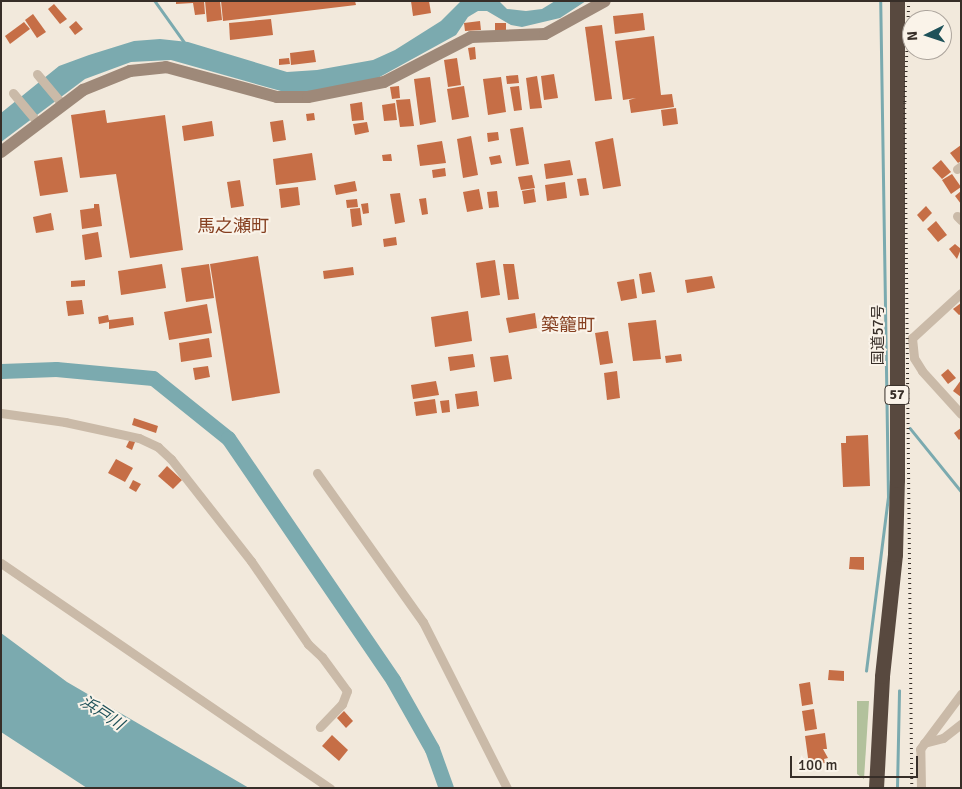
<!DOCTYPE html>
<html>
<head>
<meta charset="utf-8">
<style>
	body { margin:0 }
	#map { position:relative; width:962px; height:789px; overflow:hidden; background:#f2e9dc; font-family:Signika,"Noto Sans JP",sans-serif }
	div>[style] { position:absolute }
	.green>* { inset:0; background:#b2c19c }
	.water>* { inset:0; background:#7baaaf }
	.stream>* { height:2.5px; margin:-1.25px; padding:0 1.25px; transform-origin:1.25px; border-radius:1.25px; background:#7baaaf }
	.river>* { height:15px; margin:-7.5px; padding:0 7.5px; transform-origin:7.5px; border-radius:7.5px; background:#7baaaf }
	.building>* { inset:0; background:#c66e46 }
	.street>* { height:9px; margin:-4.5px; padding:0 4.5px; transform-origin:4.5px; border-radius:4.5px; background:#cabaa8 }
	.secondary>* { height:12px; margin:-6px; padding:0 6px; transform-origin:6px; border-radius:6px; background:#9e8979 }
	.highway>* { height:15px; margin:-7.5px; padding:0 7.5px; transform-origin:7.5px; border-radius:7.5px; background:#58493f }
	.rail>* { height:2.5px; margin-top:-1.25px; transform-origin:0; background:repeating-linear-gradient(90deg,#372e28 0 1px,transparent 0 5px) }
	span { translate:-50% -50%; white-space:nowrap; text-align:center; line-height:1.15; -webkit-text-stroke:4px #faf3e9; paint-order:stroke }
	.shield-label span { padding:1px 4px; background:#faf3e9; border:1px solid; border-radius:4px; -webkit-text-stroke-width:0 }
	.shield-label { font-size:14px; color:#372e28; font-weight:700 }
	.street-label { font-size:15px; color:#372e28 }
	.water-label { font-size:16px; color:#1e5159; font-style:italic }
	.quarter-label { font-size:18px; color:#864021 }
	.frame { position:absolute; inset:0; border:2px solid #372e28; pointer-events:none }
	.north { position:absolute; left:902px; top:10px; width:50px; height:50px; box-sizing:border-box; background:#faf3e9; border:1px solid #aca49c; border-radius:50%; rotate:266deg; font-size:14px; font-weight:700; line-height:20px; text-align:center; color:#372e28 }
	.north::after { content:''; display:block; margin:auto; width:18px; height:22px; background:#1e5159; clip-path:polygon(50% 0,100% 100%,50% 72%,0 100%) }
	.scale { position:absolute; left:790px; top:756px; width:128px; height:22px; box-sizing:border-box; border:2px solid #372e28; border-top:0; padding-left:6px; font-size:15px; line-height:18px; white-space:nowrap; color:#372e28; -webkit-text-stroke:4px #faf3e9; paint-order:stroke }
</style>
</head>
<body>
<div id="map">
	<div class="green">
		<div style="clip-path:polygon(857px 701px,869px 701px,864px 779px,857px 774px)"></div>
	</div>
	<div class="water">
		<div style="clip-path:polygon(461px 1px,499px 1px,507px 9px,526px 11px,542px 9px,555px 1px,586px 1px,560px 18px,522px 27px,511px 25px,487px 11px,478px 11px,468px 17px,456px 35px,376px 79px,325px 90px,288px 93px,171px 60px,131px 62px,85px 79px,1px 142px,1px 113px,59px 66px,89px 55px,134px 41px,160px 39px,188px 42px,287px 72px,317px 70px,373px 60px,395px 50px,441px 21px)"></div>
		<div style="clip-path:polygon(1px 633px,67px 682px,249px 788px,87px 788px,1px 732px)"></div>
	</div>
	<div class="stream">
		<div style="left:155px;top:1px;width:52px;rotate:54.5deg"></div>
		<div style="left:910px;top:428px;width:81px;rotate:51deg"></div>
		<div style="left:866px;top:671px;width:175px;rotate:-82.8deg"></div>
		<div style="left:888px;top:497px;width:496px;rotate:-90.9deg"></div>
		<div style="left:897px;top:788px;width:97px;rotate:-88.8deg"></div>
	</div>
	<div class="river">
		<div style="left:1px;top:371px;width:55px;rotate:-2.1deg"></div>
		<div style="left:56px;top:369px;width:97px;rotate:5.3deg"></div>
		<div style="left:153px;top:378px;width:96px;rotate:38.7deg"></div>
		<div style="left:228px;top:438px;width:293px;rotate:55.7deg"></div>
		<div style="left:393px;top:680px;width:79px;rotate:60.5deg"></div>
		<div style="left:432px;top:749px;width:41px;rotate:70.3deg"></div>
	</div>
	<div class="building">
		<div style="clip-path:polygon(176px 1px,204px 1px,205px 14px,195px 15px,193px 3px,176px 4px)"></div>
		<div style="clip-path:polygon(205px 1px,220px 1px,222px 20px,207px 22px)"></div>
		<div style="clip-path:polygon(221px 1px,355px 1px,356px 5px,223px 21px)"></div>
		<div style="clip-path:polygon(411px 1px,429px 1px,431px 13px,413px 16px)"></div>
		<div style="clip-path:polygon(54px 4px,67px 19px,60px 24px,48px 9px)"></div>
		<div style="clip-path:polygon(643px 13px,645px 30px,615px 34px,613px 16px)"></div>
		<div style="clip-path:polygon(33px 14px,46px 32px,37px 38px,25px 20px)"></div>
		<div style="clip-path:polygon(271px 19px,273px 35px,230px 40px,229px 23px)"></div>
		<div style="clip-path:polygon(76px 21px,83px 29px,75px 35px,69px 27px)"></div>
		<div style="clip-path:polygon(480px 21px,481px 30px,465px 31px,464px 23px)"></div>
		<div style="clip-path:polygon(24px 22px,30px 29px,10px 44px,5px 36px)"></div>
		<div style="clip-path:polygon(495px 23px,506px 23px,506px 31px,495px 31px)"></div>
		<div style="clip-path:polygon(602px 25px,612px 99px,595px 101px,585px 27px)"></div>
		<div style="clip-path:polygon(654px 36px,661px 95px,672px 94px,674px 107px,631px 113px,629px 100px,636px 98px,623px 100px,615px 41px)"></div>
		<div style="clip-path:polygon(475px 47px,476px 59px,470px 60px,468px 48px)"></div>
		<div style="clip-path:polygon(314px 50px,316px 62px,291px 65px,290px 53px)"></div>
		<div style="clip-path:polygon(289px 58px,290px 64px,279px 65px,279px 59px)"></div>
		<div style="clip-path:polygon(457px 58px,461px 85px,448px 87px,444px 60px)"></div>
		<div style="clip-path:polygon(554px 74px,558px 98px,544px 100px,541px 76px)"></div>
		<div style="clip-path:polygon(518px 75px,519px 83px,507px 84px,506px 76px)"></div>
		<div style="clip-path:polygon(537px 76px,542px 108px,530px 109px,526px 78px)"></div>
		<div style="clip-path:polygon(430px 77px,436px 122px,420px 125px,414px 79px)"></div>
		<div style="clip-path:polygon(501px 77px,506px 112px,488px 115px,483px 79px)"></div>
		<div style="clip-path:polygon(399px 86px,400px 98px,392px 99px,390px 87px)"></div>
		<div style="clip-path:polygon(464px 86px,469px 117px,452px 120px,447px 89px)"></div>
		<div style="clip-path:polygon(519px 86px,522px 110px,514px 111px,510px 87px)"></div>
		<div style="clip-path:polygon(410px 99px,414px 126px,400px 127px,396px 100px)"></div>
		<div style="clip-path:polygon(362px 102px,364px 120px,352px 121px,350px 104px)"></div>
		<div style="clip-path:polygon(395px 103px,397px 120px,384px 121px,382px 105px)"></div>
		<div style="clip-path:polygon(676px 108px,678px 124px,663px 126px,661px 110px)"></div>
		<div style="clip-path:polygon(105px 110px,107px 123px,165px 115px,183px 250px,130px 258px,116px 174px,80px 178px,71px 115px)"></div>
		<div style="clip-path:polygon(314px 113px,315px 120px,307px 121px,306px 114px)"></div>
		<div style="clip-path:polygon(283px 120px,286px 140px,273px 142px,270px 122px)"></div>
		<div style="clip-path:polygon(212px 121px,214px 136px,184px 141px,182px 126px)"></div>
		<div style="clip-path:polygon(367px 122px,369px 132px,355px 135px,353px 124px)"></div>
		<div style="clip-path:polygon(523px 127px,529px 164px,516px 166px,510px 129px)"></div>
		<div style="clip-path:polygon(498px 132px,499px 140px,488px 142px,487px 133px)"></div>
		<div style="clip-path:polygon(471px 136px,478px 175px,463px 178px,457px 139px)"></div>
		<div style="clip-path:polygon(613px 138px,621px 186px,603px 189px,595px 142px)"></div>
		<div style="clip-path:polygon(442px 141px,446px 163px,420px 166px,417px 145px)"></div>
		<div style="clip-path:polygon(961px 145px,961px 161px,958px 163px,950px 153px)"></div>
		<div style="clip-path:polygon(312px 153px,316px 180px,276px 185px,273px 159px)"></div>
		<div style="clip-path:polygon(391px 154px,392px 161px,383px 161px,382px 155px)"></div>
		<div style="clip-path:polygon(500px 155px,502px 163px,491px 165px,489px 157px)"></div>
		<div style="clip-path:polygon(62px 157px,68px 192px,40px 196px,34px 161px)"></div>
		<div style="clip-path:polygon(570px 160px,573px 175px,546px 179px,544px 164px)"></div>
		<div style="clip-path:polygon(941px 160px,951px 172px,942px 179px,932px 168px)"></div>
		<div style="clip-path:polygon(445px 168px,446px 176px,433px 178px,432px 170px)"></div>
		<div style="clip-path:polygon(952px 174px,961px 187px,951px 194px,942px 180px)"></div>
		<div style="clip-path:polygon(532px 175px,535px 188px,521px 190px,518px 177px)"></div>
		<div style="clip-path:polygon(586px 178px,589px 195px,580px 196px,577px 179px)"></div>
		<div style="clip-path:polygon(240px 180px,244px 206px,231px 208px,227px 182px)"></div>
		<div style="clip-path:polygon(355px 181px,357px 191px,336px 195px,334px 185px)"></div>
		<div style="clip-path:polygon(565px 182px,567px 198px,547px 201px,545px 185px)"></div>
		<div style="clip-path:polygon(298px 187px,300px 205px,281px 208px,279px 189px)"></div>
		<div style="clip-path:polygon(479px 189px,483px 209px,467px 212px,463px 192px)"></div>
		<div style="clip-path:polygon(534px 189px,536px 202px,524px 204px,522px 191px)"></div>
		<div style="clip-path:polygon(497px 191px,499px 207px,489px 208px,487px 192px)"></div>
		<div style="clip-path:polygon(961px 191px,961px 204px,955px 196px)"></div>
		<div style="clip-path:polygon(400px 193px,405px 222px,395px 224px,390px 194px)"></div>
		<div style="clip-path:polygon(426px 198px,428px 214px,422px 215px,419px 199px)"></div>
		<div style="clip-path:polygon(357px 199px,358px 207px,347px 208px,346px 200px)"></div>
		<div style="clip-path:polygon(368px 203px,369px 213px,363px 214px,361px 204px)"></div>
		<div style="clip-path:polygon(94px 204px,99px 204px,102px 226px,82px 229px,80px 210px,94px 208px)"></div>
		<div style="clip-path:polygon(926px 206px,932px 213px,923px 222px,917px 215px)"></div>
		<div style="clip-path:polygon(360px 208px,362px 225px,352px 227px,350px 209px)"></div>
		<div style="clip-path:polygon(51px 213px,54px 230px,36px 233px,33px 217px)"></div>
		<div style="clip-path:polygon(936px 221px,947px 235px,938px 242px,927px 229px)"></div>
		<div style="clip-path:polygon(98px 232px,102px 257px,85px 260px,82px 235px)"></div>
		<div style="clip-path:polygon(396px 237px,397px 245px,384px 247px,383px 239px)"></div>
		<div style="clip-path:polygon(955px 244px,961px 249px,957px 259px,949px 249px)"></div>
		<div style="clip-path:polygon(258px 256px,280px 393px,232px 401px,210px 264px)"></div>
		<div style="clip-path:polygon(495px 260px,500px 295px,481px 298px,476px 263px)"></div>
		<div style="clip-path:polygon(162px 264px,166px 288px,121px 295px,118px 271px)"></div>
		<div style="clip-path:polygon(209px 264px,214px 298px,186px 302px,181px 268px)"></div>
		<div style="clip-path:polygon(503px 264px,514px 264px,519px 299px,508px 300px)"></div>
		<div style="clip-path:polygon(353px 267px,354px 275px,324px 279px,323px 271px)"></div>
		<div style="clip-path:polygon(651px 272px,655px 292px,642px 294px,639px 274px)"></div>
		<div style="clip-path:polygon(712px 276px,715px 288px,687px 293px,685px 280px)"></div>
		<div style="clip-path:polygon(634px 279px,637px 298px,621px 301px,617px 282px)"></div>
		<div style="clip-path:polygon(85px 280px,85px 286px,71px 287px,71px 281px)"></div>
		<div style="clip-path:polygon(82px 300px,84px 314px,68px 316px,66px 301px)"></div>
		<div style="clip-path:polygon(961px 303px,961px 314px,959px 315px,953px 309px)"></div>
		<div style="clip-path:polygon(207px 304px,212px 333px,169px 340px,164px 312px)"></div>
		<div style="clip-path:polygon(468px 311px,472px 341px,435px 347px,431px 317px)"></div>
		<div style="clip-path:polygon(535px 313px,537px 328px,509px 333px,506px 318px)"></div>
		<div style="clip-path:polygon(108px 315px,109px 320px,133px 317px,134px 325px,109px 329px,109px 322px,99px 324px,98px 317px)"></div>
		<div style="clip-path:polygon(656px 320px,661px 359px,633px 361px,628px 323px)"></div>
		<div style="clip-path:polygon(608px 331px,613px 363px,600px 365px,595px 333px)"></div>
		<div style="clip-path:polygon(209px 338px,212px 357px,181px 362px,179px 343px)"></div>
		<div style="clip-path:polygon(473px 354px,475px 367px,450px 371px,448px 357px)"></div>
		<div style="clip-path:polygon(681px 354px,682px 361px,666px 363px,665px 356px)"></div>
		<div style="clip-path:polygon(508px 355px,512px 379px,494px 382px,490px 357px)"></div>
		<div style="clip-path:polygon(208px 366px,210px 377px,195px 380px,193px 368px)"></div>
		<div style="clip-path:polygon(948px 369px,956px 378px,948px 384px,941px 375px)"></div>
		<div style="clip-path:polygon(617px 371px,620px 398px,607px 400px,604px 373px)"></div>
		<div style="clip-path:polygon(961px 380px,961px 397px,953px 391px)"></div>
		<div style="clip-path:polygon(436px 381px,439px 395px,413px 399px,411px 385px)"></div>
		<div style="clip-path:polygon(477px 391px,479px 406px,457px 409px,455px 394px)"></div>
		<div style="clip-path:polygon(435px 399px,437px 413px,416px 416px,414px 402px)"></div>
		<div style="clip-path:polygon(449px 400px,450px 412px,442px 413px,440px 401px)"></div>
		<div style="clip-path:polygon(134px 418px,158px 426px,156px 433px,132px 425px)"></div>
		<div style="clip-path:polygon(961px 428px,961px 438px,959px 440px,954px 433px)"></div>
		<div style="clip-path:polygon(868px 435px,870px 486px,843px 487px,841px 443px,846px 443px,846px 436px)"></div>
		<div style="clip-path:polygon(130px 439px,135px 442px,132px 450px,126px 447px)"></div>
		<div style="clip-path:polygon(116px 459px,133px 468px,125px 482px,108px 473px)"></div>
		<div style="clip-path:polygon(167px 466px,182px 480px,173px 489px,158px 476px)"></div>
		<div style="clip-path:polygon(133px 480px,141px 484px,136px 492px,129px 488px)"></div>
		<div style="clip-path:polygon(850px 557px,864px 557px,864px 570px,849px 569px)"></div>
		<div style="clip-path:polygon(829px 670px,844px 671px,844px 681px,828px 680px)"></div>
		<div style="clip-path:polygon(810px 682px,813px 704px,802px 706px,799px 684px)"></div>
		<div style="clip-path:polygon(814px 709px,817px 729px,805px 731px,802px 711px)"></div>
		<div style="clip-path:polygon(344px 711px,353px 721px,346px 728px,337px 718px)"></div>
		<div style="clip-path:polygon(825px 733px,827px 749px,823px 749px,828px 758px,824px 759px,825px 763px,809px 765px,805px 736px)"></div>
		<div style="clip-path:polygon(332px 735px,348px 750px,339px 761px,322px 746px)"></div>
	</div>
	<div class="street">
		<div style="left:37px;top:74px;width:39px;rotate:50deg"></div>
		<div style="left:13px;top:93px;width:39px;rotate:50deg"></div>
		<div style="left:957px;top:169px;width:5px;rotate:-37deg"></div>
		<div style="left:957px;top:216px;width:6px;rotate:45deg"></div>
		<div style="left:961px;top:293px;width:67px;rotate:137.4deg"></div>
		<div style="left:912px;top:338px;width:20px;rotate:84deg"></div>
		<div style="left:914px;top:358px;width:15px;rotate:58deg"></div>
		<div style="left:922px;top:371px;width:58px;rotate:47.8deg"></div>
		<div style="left:1px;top:413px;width:65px;rotate:8deg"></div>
		<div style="left:65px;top:422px;width:76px;rotate:12.2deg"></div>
		<div style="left:139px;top:438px;width:21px;rotate:25deg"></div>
		<div style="left:158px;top:447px;width:18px;rotate:43deg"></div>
		<div style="left:171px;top:459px;width:130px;rotate:51.9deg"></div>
		<div style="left:251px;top:561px;width:101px;rotate:55.5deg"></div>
		<div style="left:308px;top:644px;width:19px;rotate:43deg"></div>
		<div style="left:322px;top:657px;width:42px;rotate:53.7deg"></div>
		<div style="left:347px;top:691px;width:14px;rotate:111deg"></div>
		<div style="left:342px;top:704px;width:32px;rotate:134deg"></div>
		<div style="left:317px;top:473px;width:183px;rotate:54.6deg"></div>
		<div style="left:423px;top:622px;width:186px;rotate:63.2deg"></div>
		<div style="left:1px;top:563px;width:399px;rotate:34.4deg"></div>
		<div style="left:924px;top:743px;width:20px;rotate:-15deg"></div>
		<div style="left:943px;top:738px;width:23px;rotate:-38deg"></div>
		<div style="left:921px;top:788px;width:39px;rotate:-91deg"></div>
		<div style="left:920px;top:749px;width:69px;rotate:-53.3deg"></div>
	</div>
	<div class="secondary">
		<div style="left:1px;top:152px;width:103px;rotate:-37.1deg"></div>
		<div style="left:83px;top:90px;width:51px;rotate:-22deg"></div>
		<div style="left:130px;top:71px;width:36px;rotate:-6deg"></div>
		<div style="left:166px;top:67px;width:115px;rotate:15.1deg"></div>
		<div style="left:277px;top:97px;width:31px"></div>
		<div style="left:308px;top:97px;width:77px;rotate:-11.2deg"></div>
		<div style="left:384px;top:82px;width:98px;rotate:-27.3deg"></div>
		<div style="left:471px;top:37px;width:74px;rotate:-2.3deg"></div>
		<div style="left:545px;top:34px;width:68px;rotate:-28.8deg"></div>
	</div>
	<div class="highway">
		<div style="left:876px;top:788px;width:112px;rotate:-86.9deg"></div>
		<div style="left:882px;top:676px;width:123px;rotate:-83.9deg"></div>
		<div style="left:895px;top:554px;width:74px;rotate:-88.5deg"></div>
		<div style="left:897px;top:480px;width:479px;rotate:-90deg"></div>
	</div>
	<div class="rail">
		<div style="left:909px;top:1px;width:102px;rotate:92.2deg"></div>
		<div style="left:905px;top:103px;width:685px;rotate:89.41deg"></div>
	</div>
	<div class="shield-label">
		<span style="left:897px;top:395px">57</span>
	</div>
	<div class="street-label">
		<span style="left:879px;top:335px;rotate:-90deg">国道57号</span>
	</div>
	<div class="water-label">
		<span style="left:102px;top:713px;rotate:33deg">浜戸川</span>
	</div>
	<div class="quarter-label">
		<span style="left:233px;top:226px">馬之瀬町</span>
		<span style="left:568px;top:325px">築籠町</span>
	</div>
	<div class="frame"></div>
	<div class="north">N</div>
	<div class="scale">100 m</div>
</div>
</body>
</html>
